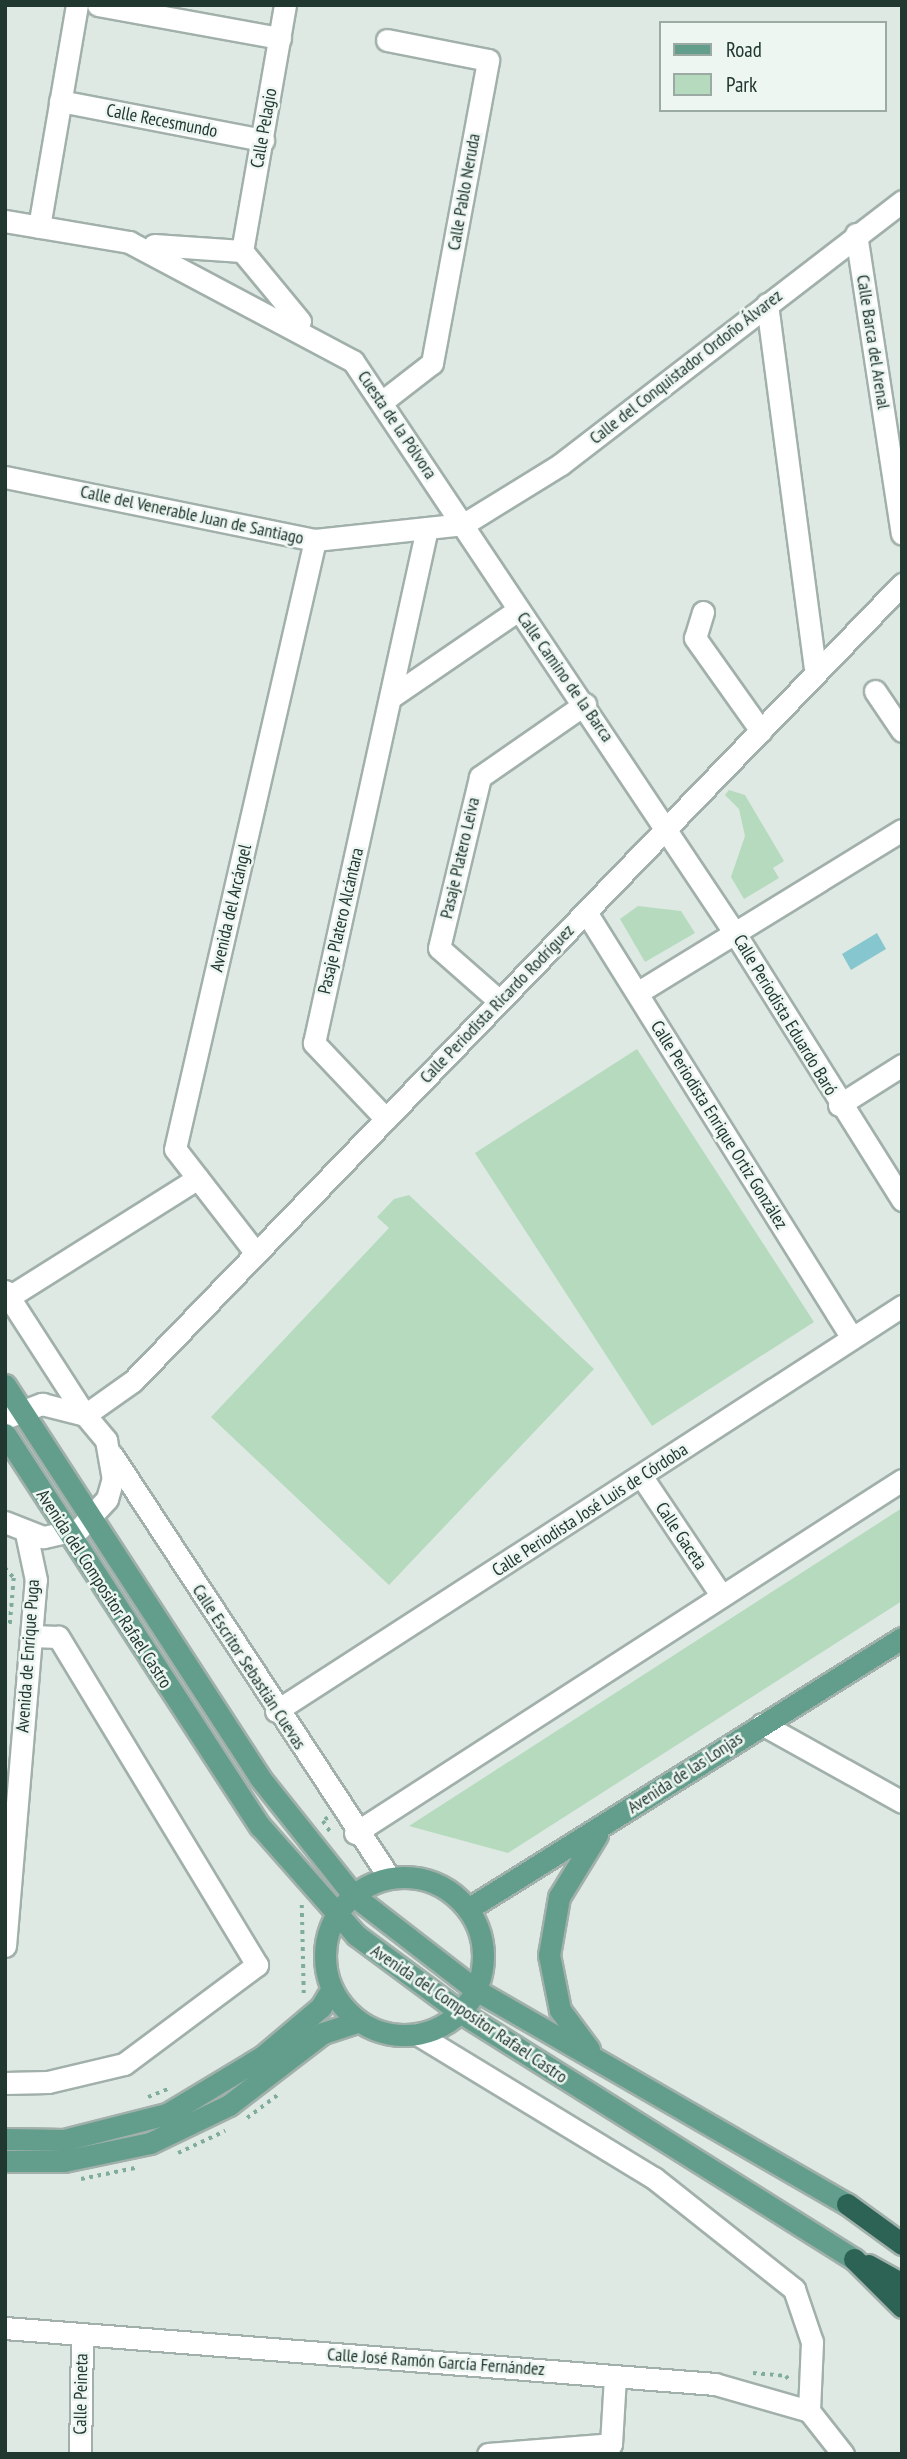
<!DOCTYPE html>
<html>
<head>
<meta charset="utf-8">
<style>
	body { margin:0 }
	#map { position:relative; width:907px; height:2459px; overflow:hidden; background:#dee9e3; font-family:"PT Sans Narrow",sans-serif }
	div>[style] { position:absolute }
	.green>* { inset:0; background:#b6dabe }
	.water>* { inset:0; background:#86c6ce }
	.path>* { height:3.5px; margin-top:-1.75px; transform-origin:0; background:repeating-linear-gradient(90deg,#7fac9c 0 3.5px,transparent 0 8.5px) }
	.roads { filter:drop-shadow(2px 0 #a1b0aa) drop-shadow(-2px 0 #a1b0aa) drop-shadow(0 2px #a1b0aa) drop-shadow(0 -2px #a1b0aa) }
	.minor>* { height:21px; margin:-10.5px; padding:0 10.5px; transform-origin:10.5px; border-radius:10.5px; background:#fff }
	.major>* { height:21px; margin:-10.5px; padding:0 10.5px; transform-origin:10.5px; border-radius:10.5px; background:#639e8c }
	.major>.ring { margin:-10.5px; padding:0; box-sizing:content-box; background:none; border:21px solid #639e8c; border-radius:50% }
	.highway>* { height:21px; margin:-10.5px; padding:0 10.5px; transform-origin:10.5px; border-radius:10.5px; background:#2c6355 }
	span { translate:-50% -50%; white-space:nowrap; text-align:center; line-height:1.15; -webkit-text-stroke:5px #eef6f1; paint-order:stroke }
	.street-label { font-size:18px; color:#203830 }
	.frame { position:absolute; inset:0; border:7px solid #203830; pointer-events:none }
	.legend { position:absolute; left:659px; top:21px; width:228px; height:91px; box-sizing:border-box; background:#eef6f1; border:2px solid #9caaa4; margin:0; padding:9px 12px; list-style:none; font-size:21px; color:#203830 }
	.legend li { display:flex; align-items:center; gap:14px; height:35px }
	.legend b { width:35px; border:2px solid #9caaa4 }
</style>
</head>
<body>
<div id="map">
	<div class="green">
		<div style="clip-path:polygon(729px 790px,745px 795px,784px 861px,773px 868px,779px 878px,744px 899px,731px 877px,745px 836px,739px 809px,725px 795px)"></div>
		<div style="clip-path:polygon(638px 906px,681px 911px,695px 933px,645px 962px,620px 919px)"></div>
		<div style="clip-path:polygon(637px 1049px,814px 1322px,652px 1426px,475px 1153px)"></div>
		<div style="clip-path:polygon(409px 1195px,594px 1369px,389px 1585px,211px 1417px,389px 1228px,377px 1217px,394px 1199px)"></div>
		<div style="clip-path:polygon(902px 1508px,902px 1601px,508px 1853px,409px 1826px)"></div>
	</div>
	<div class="water">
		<div style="clip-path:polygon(877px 933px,886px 949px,851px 970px,842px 954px)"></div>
	</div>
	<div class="path">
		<div style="left:5px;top:1568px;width:13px;rotate:48deg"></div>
		<div style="left:14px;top:1578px;width:47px;rotate:94.9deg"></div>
		<div style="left:328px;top:1818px;width:6px;rotate:149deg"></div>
		<div style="left:323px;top:1821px;width:14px;rotate:56deg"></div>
		<div style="left:302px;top:1905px;width:89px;rotate:88.7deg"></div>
		<div style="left:148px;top:2097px;width:24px;rotate:-22deg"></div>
		<div style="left:247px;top:2118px;width:38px;rotate:-37deg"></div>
		<div style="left:178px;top:2153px;width:52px;rotate:-25.1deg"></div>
		<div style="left:81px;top:2179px;width:55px;rotate:-11.5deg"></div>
		<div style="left:753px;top:2373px;width:33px;rotate:5deg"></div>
		<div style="left:786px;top:2376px;width:8px;rotate:50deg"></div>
	</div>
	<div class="roads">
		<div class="minor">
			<div style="left:98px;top:5px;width:185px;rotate:10.3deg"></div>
			<div style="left:285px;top:5px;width:250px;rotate:99.9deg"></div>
			<div style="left:242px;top:251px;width:91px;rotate:50.4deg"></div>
			<div style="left:60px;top:101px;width:207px;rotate:10.9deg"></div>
			<div style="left:5px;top:221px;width:126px;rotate:9.6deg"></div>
			<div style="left:129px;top:242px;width:254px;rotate:28deg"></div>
			<div style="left:353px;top:361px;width:690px;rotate:56.29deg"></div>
			<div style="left:736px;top:935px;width:313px;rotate:57.9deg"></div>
			<div style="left:39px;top:227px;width:225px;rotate:-80.3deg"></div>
			<div style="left:856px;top:234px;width:303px;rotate:81.3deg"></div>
			<div style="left:154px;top:245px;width:88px;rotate:3.9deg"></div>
			<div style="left:767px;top:304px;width:366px;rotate:82.5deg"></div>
			<div style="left:383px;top:401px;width:62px;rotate:-37.8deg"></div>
			<div style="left:432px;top:363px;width:308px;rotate:-79.5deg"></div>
			<div style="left:488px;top:60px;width:103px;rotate:-168.8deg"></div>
			<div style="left:5px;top:477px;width:316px;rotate:11.5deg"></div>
			<div style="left:315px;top:540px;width:150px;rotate:-6.1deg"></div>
			<div style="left:464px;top:524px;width:114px;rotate:-31.7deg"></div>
			<div style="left:561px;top:464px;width:431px;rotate:-37.6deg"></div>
			<div style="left:703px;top:612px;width:27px;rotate:107deg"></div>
			<div style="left:695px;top:638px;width:114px;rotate:54.6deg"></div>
			<div style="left:875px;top:691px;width:48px;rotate:56deg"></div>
			<div style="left:391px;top:697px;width:154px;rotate:-34.4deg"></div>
			<div style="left:586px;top:912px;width:502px;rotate:58.02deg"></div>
			<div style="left:637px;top:993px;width:311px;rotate:-31.6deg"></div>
			<div style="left:497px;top:999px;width:77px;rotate:-138.7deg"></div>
			<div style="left:439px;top:948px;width:176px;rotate:-76.5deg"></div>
			<div style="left:480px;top:777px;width:128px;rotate:-34.8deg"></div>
			<div style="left:839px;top:1105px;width:75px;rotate:-32.4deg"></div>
			<div style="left:386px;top:1119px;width:105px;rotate:-133.5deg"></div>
			<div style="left:314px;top:1043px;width:527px;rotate:-77.62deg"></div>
			<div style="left:255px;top:1252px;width:130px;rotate:-127.8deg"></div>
			<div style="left:175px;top:1149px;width:625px;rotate:-77.05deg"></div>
			<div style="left:5px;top:1291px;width:148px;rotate:57.2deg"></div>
			<div style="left:9px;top:1297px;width:223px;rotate:-32.2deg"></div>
			<div style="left:85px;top:1415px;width:59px;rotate:-35.3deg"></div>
			<div style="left:133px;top:1381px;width:1108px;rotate:-46.02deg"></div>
			<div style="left:5px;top:1418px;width:40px;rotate:-21deg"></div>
			<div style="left:42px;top:1404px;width:44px;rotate:14.3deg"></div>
			<div style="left:85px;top:1415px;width:33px;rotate:50deg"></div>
			<div style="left:106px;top:1440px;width:39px;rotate:80deg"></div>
			<div style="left:113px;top:1478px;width:22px;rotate:106deg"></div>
			<div style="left:107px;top:1499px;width:41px;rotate:133deg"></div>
			<div style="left:79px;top:1529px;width:37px;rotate:167deg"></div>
			<div style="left:43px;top:1537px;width:41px;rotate:-158.5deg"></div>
			<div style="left:112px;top:1455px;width:505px;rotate:56.72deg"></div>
			<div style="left:642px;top:1477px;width:142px;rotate:56.2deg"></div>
			<div style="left:276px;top:1711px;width:746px;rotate:-32.9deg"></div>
			<div style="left:762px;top:1724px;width:160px;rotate:29.1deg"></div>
			<div style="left:355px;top:1833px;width:651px;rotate:-32.84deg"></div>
			<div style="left:5px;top:1946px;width:367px;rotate:-85.2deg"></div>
			<div style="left:36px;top:1580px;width:48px;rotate:-102deg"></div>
			<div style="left:417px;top:2034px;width:277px;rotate:31.3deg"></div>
			<div style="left:654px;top:2178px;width:179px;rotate:38.4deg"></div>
			<div style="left:794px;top:2289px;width:56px;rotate:71.2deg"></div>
			<div style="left:812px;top:2342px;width:69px;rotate:92.5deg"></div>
			<div style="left:5px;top:2083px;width:43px;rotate:-1.3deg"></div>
			<div style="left:48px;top:2082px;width:78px;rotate:-13.3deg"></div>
			<div style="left:124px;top:2064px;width:166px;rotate:-36.7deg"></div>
			<div style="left:257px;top:1965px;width:384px;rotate:-121.2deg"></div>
			<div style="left:58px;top:1637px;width:26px;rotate:-178deg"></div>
			<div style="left:5px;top:2328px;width:712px;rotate:4.51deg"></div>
			<div style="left:715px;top:2384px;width:98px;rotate:16deg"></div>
			<div style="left:809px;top:2411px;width:55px;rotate:51.7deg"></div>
			<div style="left:80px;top:2454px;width:119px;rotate:-89deg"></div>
			<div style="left:488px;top:2454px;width:123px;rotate:-4.6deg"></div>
			<div style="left:604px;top:2454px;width:12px;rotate:-55deg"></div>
			<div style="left:611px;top:2444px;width:68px;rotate:-86.6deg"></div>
		</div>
		<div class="major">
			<div style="left:5px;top:1385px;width:468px;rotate:57deg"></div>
			<div style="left:260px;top:1778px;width:149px;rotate:51.5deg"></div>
			<div style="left:353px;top:1895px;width:155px;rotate:37.7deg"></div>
			<div style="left:476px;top:1990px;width:428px;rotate:30deg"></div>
			<div style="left:5px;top:1434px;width:468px;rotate:57deg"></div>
			<div style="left:260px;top:1826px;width:145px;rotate:48.6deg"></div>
			<div style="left:356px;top:1935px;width:129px;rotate:36.5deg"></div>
			<div style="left:460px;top:2012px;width:465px;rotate:32.1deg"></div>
			<div class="ring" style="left:325px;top:1877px;width:137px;height:137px"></div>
			<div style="left:468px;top:1909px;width:512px;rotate:-31.98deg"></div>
			<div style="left:589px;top:2049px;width:49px;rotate:-126.6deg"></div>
			<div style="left:560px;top:2010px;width:56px;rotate:-101.3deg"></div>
			<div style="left:549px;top:1955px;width:59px;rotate:-80.2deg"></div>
			<div style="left:559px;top:1897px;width:73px;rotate:-58.5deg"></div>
			<div style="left:5px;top:2139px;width:59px;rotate:1deg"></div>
			<div style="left:64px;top:2140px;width:106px;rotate:-14.2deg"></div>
			<div style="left:167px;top:2114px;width:112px;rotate:-31.1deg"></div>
			<div style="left:263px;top:2056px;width:76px;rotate:-40.2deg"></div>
			<div style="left:321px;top:2007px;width:21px;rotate:-59deg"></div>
			<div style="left:5px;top:2161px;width:59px"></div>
			<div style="left:64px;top:2161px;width:88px;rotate:-11.8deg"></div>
			<div style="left:150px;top:2143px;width:88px;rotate:-25.7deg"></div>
			<div style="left:229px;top:2105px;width:118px;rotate:-37.5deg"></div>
			<div style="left:323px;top:2033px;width:38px;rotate:-18deg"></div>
		</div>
		<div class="highway">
			<div style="left:847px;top:2204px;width:68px;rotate:36deg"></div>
			<div style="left:854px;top:2259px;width:68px;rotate:45deg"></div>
			<div style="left:868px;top:2265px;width:39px;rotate:29deg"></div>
		</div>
	</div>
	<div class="street-label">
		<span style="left:162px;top:121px;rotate:11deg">Calle Recesmundo</span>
		<span style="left:264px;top:128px;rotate:-80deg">Calle Pelagio</span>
		<span style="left:464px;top:192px;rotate:-80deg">Calle Pablo Neruda</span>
		<span style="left:873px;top:342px;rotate:81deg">Calle Barca del Arenal</span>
		<span style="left:686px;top:367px;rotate:-38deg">Calle del Conquistador Ordoño Álvarez</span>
		<span style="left:397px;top:425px;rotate:56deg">Cuesta de la Pólvora</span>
		<span style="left:192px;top:515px;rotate:12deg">Calle del Venerable Juan de Santiago</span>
		<span style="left:565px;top:677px;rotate:55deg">Calle Camino de la Barca</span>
		<span style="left:460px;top:858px;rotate:-77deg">Pasaje Platero Leiva</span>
		<span style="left:231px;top:908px;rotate:-77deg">Avenida del Arcángel</span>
		<span style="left:341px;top:921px;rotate:-77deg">Pasaje Platero Alcántara</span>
		<span style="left:497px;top:1004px;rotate:-46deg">Calle Periodista Ricardo Rodríguez</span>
		<span style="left:785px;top:1015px;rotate:59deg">Calle Periodista Eduardo Baró</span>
		<span style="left:719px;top:1125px;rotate:58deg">Calle Periodista Enrique Ortiz González</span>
		<span style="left:590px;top:1510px;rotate:-33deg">Calle Periodista José Luis de Córdoba</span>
		<span style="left:681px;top:1536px;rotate:56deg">Calle Gaceta</span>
		<span style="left:104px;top:1589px;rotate:57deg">Avenida del Compositor Rafael Castro</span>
		<span style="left:28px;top:1656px;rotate:-86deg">Avenida de Enrique Puga</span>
		<span style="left:249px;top:1667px;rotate:57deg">Calle Escritor Sebastián Cuevas</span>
		<span style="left:685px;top:1773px;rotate:-33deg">Avenida de las Lonjas</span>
		<span style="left:469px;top:2014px;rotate:34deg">Avenida del Compositor Rafael Castro</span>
		<span style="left:436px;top:2362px;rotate:4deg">Calle José Ramón García Fernández</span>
		<span style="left:81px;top:2394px;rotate:-89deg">Calle Peineta</span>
	</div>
	<div class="frame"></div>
	<ul class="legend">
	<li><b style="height:9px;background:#639e8c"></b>Road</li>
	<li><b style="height:19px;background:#b6dabe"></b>Park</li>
	</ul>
</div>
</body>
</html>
